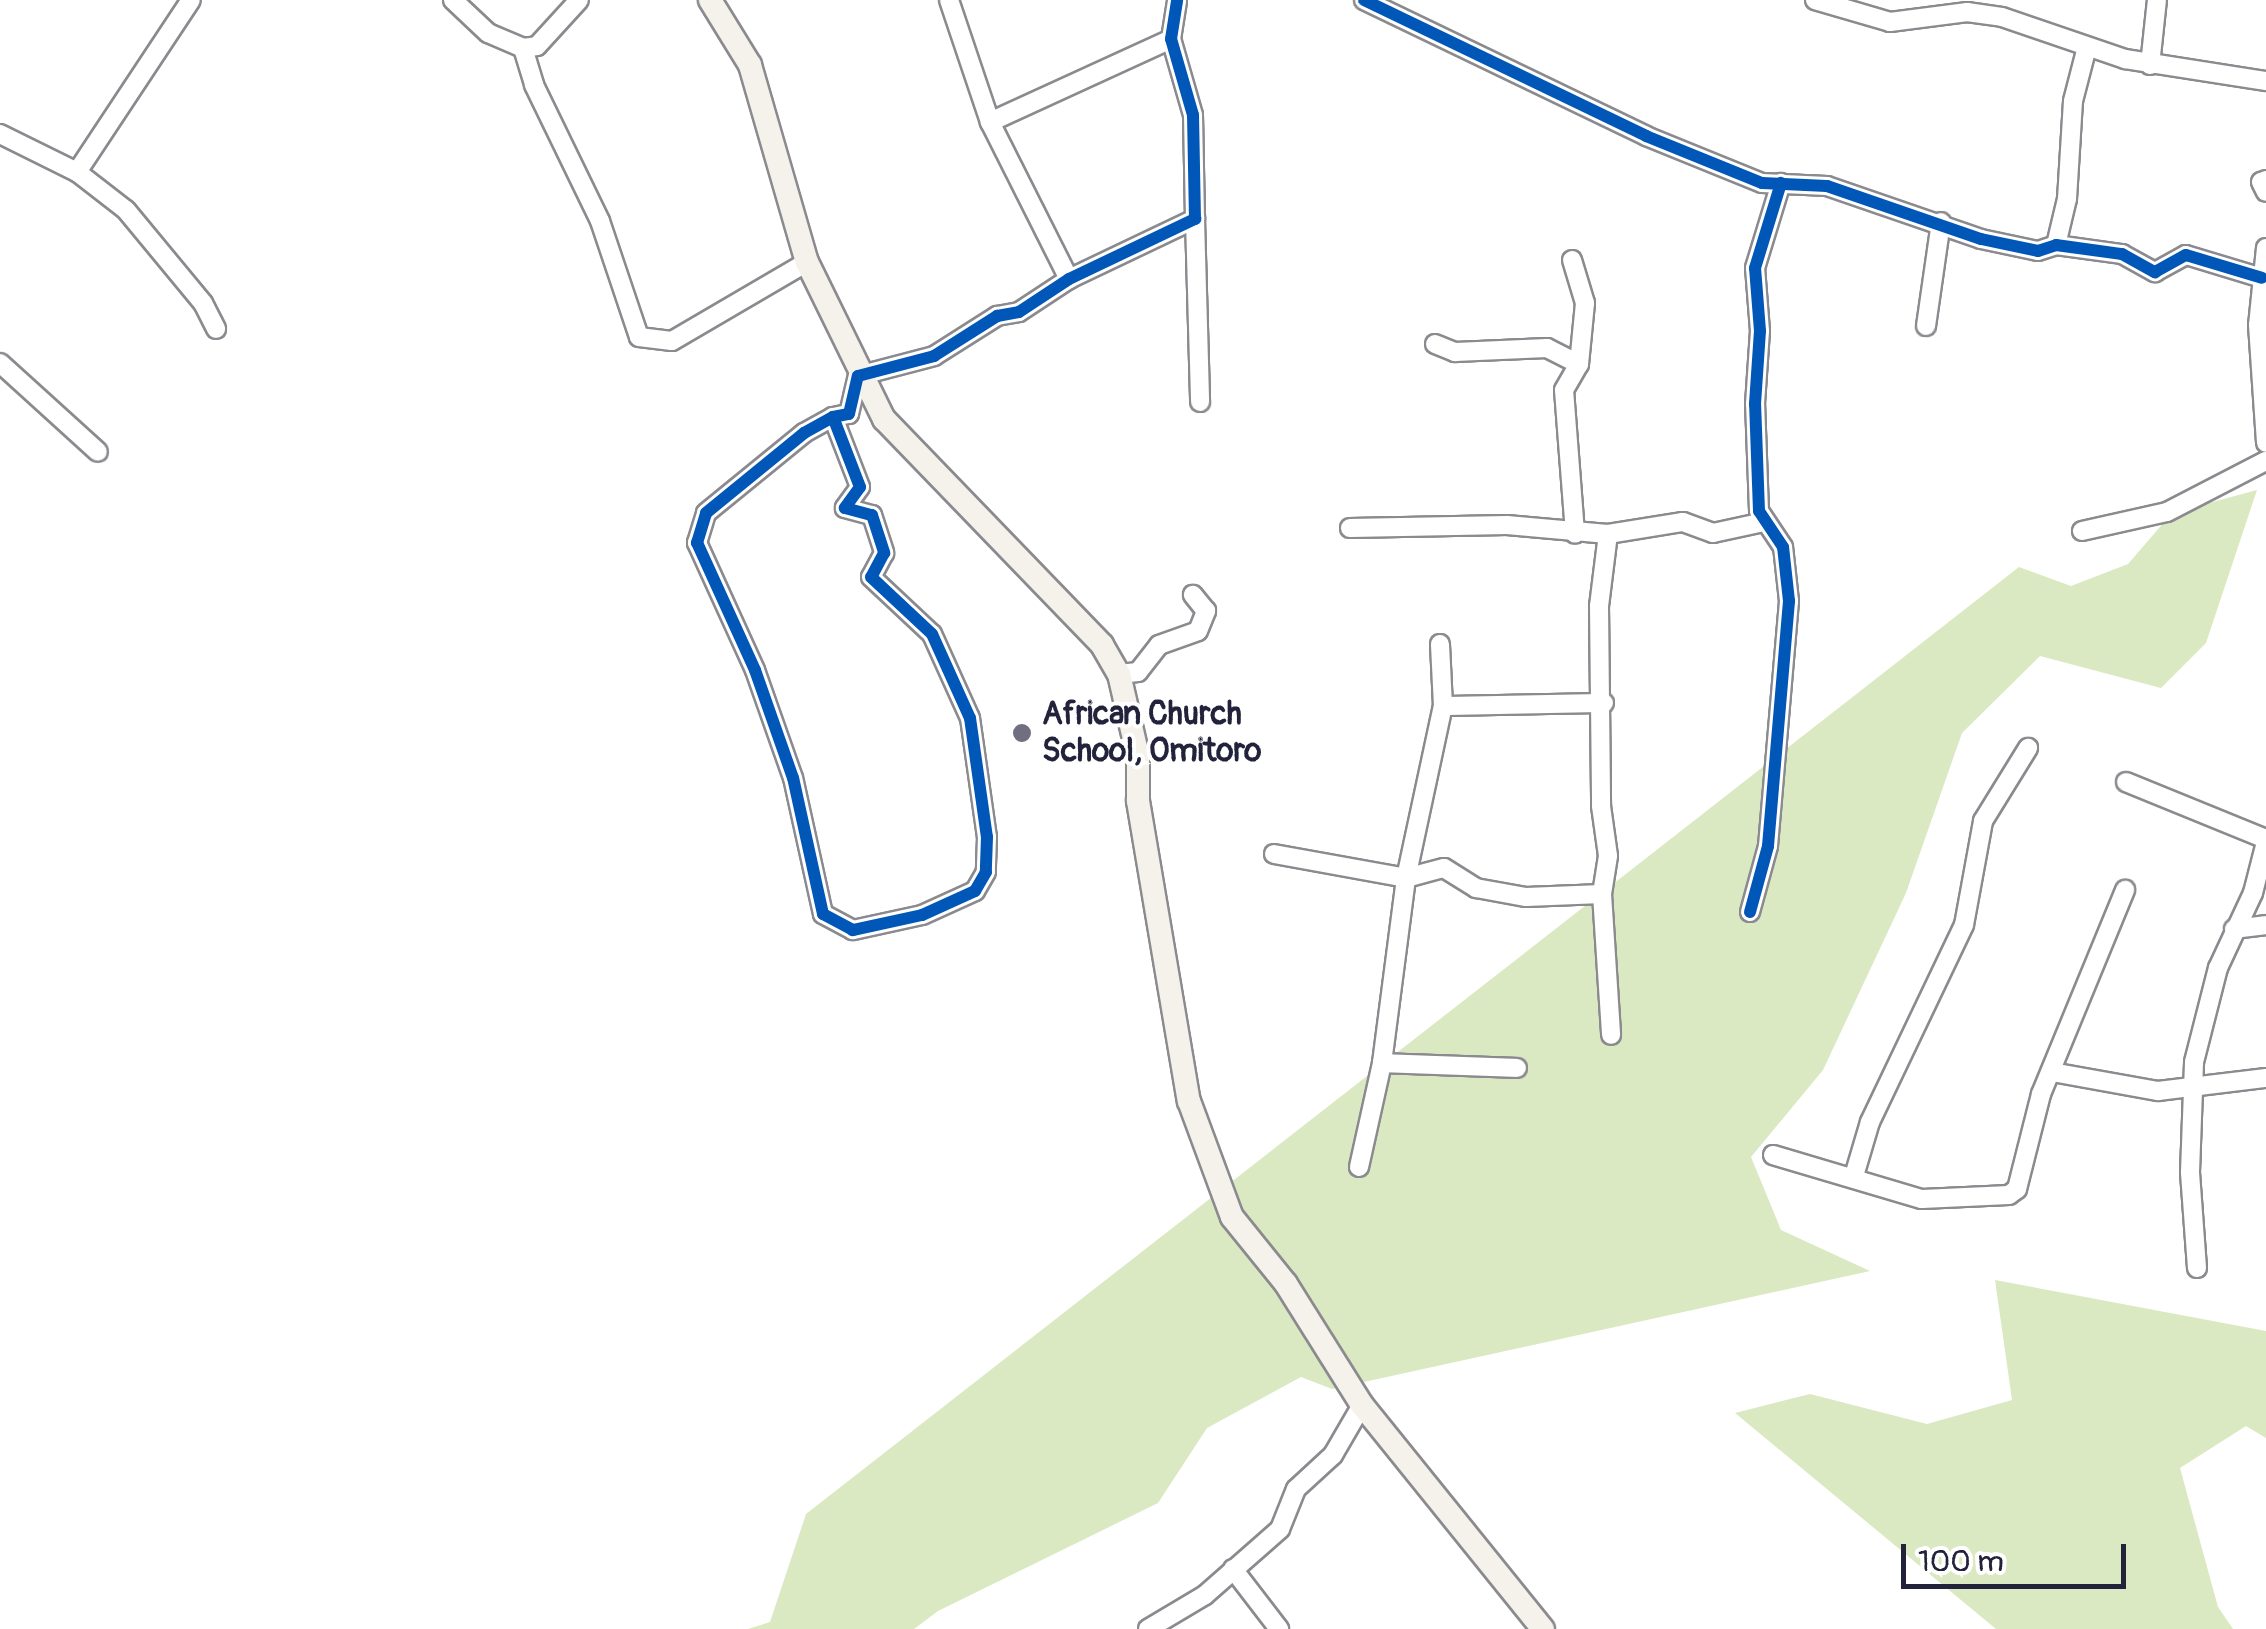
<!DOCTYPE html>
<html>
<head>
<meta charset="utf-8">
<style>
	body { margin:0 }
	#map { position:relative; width:2266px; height:1629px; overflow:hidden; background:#fff; font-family:Pangolin,sans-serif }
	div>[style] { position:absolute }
	.green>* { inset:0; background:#dae9c1 }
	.roads { filter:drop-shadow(2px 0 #8a8a8f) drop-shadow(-2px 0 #8a8a8f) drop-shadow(0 2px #8a8a8f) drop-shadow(0 -2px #8a8a8f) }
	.minor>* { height:18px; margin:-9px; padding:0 9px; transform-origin:9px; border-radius:9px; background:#fff }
	.major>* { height:22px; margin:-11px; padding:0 11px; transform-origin:11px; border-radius:11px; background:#f5f1eb }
	.cycleway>* { height:12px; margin:-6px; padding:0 6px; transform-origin:6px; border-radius:6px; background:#0057b8 }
	.dots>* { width:28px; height:28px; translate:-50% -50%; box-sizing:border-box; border:5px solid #fff; border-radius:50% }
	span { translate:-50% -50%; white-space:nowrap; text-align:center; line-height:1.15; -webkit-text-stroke:8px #fff; paint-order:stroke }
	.poi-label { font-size:32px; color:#22223b; font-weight:700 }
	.left { translate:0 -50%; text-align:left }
	.scale { position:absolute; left:1901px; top:1544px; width:225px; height:45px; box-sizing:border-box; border:5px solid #22223b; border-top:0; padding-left:12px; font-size:30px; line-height:35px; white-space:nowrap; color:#22223b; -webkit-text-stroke:8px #fff; paint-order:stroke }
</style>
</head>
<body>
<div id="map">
	<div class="green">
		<div style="clip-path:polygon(2257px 490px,2206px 643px,2161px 688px,2040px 656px,1962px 733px,1906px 893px,1823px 1070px,1751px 1157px,1781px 1230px,1870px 1271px,1332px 1389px,1301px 1377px,1207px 1428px,1158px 1503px,938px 1611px,914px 1629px,748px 1629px,770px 1622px,806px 1514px,2019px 567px,2071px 586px,2128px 564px,2172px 513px)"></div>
		<div style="clip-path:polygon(1995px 1280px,2266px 1331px,2266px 1438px,2246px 1426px,2180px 1468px,2218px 1607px,2233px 1629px,1996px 1629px,1735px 1413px,1810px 1394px,1927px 1424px,2012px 1400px)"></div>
	</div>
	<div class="roads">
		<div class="minor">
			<div style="left:453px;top:0;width:48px;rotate:43.3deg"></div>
			<div style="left:488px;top:33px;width:38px;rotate:23deg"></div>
			<div style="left:523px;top:48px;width:14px;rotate:-8deg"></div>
			<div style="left:537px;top:46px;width:62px;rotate:-47.6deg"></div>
			<div style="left:949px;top:0;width:129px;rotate:71.4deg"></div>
			<div style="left:990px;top:122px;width:176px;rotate:63.3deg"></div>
			<div style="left:1364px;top:0;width:313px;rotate:25.7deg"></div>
			<div style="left:1646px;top:136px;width:125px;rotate:22.1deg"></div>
			<div style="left:1762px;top:183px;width:65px;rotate:2.6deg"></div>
			<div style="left:1827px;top:186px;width:163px;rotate:19deg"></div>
			<div style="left:1981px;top:239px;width:58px;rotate:11.9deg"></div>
			<div style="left:2038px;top:251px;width:19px;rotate:-18deg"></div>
			<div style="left:2056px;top:245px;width:67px;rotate:7.8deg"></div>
			<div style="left:2122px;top:254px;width:38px;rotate:29deg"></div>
			<div style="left:2155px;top:272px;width:35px;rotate:-29deg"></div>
			<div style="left:2186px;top:255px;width:79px;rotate:16.8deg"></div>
			<div style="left:1815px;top:0;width:78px;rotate:16.3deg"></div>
			<div style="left:1890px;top:22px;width:78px;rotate:-7.4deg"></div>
			<div style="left:1967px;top:12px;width:35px;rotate:8deg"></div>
			<div style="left:2002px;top:17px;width:130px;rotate:18.9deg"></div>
			<div style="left:2125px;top:59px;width:143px;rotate:8.9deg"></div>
			<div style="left:523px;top:48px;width:39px;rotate:73deg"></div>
			<div style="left:534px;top:85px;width:151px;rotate:64.1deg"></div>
			<div style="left:600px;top:221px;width:122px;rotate:71.4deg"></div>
			<div style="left:639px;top:337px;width:33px;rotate:7deg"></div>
			<div style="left:672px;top:341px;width:156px;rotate:-30.3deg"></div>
			<div style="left:2150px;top:65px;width:65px;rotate:-83.9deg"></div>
			<div style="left:990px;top:122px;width:199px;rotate:-24.6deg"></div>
			<div style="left:0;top:134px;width:86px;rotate:26.3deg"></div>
			<div style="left:77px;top:172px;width:62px;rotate:37.8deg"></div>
			<div style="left:126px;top:210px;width:121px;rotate:50.4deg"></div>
			<div style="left:203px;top:303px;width:29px;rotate:63deg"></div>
			<div style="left:77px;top:172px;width:206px;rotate:-56.5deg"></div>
			<div style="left:2266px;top:180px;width:5px;rotate:158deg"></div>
			<div style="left:2261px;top:182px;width:11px;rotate:63deg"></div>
			<div style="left:1195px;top:219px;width:183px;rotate:88.4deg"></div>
			<div style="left:2056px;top:245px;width:47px;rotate:-76.6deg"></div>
			<div style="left:2067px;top:199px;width:98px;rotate:-86.5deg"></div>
			<div style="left:2073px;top:101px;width:56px;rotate:-75.5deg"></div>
			<div style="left:2266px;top:248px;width:77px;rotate:95.9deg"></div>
			<div style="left:2258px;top:325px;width:118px;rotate:86.1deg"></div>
			<div style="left:1572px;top:260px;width:45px;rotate:73.2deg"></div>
			<div style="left:1585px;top:303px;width:61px;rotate:95.6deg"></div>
			<div style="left:1579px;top:364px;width:30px;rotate:120deg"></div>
			<div style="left:1564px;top:390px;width:144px;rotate:85.6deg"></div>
			<div style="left:1926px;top:326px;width:105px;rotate:-81.8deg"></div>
			<div style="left:1435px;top:344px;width:22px;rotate:22deg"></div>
			<div style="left:1455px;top:352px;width:92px;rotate:-2.5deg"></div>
			<div style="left:1547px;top:348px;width:36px;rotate:27deg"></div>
			<div style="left:0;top:363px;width:132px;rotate:42.2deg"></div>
			<div style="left:833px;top:417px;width:75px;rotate:68.9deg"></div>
			<div style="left:860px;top:487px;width:26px;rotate:126deg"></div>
			<div style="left:845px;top:508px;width:28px;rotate:15deg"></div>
			<div style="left:872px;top:515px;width:40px;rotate:72deg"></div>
			<div style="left:884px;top:553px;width:27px;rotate:118deg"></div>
			<div style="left:871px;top:577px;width:83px;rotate:43.1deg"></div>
			<div style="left:932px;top:634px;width:92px;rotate:65.7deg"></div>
			<div style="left:970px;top:718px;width:120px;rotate:81.9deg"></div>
			<div style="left:987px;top:837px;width:35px;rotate:92deg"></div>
			<div style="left:986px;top:872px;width:22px;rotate:120deg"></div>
			<div style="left:975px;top:891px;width:58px;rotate:155.6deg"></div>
			<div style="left:922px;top:915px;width:71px;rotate:167.7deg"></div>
			<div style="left:853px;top:930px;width:34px;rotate:-152deg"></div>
			<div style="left:823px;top:914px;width:139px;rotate:-102.4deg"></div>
			<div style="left:793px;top:778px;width:114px;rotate:-109.4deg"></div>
			<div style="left:755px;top:670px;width:140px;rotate:-114.5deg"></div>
			<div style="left:697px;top:543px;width:31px;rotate:-73deg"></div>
			<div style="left:706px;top:513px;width:127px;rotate:-39.2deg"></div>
			<div style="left:804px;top:433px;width:33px;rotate:-29deg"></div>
			<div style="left:833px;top:417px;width:16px;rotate:-11deg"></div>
			<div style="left:849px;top:414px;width:39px;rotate:-77deg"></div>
			<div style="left:858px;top:376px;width:79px;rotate:-14.7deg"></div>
			<div style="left:934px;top:356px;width:75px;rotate:-32.4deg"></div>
			<div style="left:997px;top:316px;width:22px;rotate:-10deg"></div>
			<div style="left:1019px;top:312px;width:60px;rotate:-33.4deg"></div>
			<div style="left:1069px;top:279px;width:140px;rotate:-25.5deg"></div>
			<div style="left:1195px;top:219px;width:104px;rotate:-91.1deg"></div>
			<div style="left:1193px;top:115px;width:79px;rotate:-106.1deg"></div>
			<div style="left:1171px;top:39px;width:39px;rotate:-81deg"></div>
			<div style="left:1350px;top:528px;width:157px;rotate:-1.1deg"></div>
			<div style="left:1507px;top:525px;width:101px;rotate:5.1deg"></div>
			<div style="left:1608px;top:534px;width:76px;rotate:-9.1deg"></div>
			<div style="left:1683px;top:522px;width:32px;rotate:20deg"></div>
			<div style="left:1713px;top:533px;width:52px;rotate:-12.2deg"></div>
			<div style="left:2082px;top:531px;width:87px;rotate:-12.6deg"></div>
			<div style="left:2167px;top:512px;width:111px;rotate:-27.3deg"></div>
			<div style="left:1608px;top:534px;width:73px;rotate:97.1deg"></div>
			<div style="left:1599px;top:606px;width:200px;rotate:89.4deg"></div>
			<div style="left:1601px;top:806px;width:50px;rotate:82deg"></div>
			<div style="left:1608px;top:856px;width:38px;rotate:99deg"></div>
			<div style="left:1602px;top:894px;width:141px;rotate:86.3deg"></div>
			<div style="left:1119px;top:674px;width:19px;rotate:-6deg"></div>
			<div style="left:1138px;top:672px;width:34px;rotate:-52deg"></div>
			<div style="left:1159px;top:645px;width:41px;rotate:-19.7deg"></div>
			<div style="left:1198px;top:631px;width:22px;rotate:-68deg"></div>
			<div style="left:1206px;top:611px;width:21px;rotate:-129deg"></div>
			<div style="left:1443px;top:706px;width:161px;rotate:-1.1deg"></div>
			<div style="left:2126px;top:782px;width:151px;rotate:22.2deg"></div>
			<div style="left:1274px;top:854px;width:134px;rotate:10.3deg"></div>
			<div style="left:1406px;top:878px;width:39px;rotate:-15deg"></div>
			<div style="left:1444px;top:868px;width:38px;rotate:32deg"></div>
			<div style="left:1476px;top:888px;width:51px;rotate:10.2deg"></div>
			<div style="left:1526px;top:897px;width:76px;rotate:-2.3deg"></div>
			<div style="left:1750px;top:912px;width:68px;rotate:-74.7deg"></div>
			<div style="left:1768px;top:846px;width:246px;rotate:-85.1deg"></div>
			<div style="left:1789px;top:601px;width:54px;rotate:-96.3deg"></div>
			<div style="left:1783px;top:547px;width:43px;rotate:-123.7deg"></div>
			<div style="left:1759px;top:511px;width:107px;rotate:-92.1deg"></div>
			<div style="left:1755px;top:404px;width:73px;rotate:-86.1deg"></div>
			<div style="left:1760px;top:331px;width:63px;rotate:-94.5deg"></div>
			<div style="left:1755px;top:268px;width:89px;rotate:-73deg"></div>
			<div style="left:2234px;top:929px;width:32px;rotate:-7deg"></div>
			<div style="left:1382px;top:1063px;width:135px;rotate:2.1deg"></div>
			<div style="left:2052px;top:1072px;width:108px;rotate:10.2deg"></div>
			<div style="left:2158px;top:1091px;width:109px;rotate:-6.9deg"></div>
			<div style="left:1773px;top:1155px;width:155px;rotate:16.5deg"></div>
			<div style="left:1922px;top:1199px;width:87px;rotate:-2.6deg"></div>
			<div style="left:2009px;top:1195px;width:10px;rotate:-37deg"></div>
			<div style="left:2017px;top:1189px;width:98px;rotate:-75.8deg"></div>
			<div style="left:2041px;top:1094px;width:221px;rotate:-67.6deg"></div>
			<div style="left:1359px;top:1167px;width:107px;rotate:-77.5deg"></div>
			<div style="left:1382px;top:1063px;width:187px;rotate:-82.6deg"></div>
			<div style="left:1406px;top:878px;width:176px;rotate:-77.9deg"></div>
			<div style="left:1443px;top:706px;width:62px;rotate:-92.8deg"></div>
			<div style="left:1854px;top:1176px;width:56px;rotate:-73.5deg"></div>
			<div style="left:1870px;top:1122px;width:218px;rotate:-64.5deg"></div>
			<div style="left:1964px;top:925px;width:106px;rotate:-79.6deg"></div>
			<div style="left:1983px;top:821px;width:86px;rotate:-58.3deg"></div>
			<div style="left:2197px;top:1268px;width:96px;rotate:-94.2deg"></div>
			<div style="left:2190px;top:1172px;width:110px;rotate:-87.9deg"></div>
			<div style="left:2194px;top:1062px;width:97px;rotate:-75.7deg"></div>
			<div style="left:2218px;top:968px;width:83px;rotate:-65deg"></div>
			<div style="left:2253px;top:893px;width:53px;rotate:-75.7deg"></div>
			<div style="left:1233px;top:1569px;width:76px;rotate:52.5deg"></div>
			<div style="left:1148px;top:1629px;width:66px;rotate:-30.8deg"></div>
			<div style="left:1205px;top:1595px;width:100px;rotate:-41.3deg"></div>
			<div style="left:1280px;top:1529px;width:43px;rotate:-68.2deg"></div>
			<div style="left:1296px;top:1489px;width:50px;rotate:-42.6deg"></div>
			<div style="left:1333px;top:1455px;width:58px;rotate:-59.9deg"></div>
		</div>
		<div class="major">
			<div style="left:710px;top:0;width:76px;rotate:58.4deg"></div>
			<div style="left:750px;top:65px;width:205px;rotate:73.9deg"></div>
			<div style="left:807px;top:262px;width:175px;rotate:63.9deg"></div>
			<div style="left:884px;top:419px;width:314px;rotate:46deg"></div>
			<div style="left:1102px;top:645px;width:34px;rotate:60deg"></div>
			<div style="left:1119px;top:674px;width:84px;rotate:77deg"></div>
			<div style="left:1138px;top:756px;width:45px;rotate:90deg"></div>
			<div style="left:1138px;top:801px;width:304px;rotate:80.4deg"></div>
			<div style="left:1189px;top:1101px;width:124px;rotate:69.7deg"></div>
			<div style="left:1232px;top:1217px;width:86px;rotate:51.1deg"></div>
			<div style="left:1286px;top:1284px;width:143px;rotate:57.9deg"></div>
			<div style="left:1362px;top:1405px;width:288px;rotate:51.1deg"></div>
		</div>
	</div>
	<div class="cycleway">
		<div style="left:1364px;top:0;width:313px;rotate:25.7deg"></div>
		<div style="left:1646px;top:136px;width:125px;rotate:22.1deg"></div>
		<div style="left:1762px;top:183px;width:65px;rotate:2.6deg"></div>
		<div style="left:1827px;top:186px;width:163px;rotate:19deg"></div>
		<div style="left:1981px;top:239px;width:58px;rotate:11.9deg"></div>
		<div style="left:2038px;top:251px;width:19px;rotate:-18deg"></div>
		<div style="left:2056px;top:245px;width:67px;rotate:7.8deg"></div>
		<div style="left:2122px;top:254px;width:38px;rotate:29deg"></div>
		<div style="left:2155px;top:272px;width:35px;rotate:-29deg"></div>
		<div style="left:2186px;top:255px;width:79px;rotate:16.8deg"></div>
		<div style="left:833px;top:417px;width:75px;rotate:68.9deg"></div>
		<div style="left:860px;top:487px;width:26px;rotate:126deg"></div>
		<div style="left:845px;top:508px;width:28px;rotate:15deg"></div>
		<div style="left:872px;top:515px;width:40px;rotate:72deg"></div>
		<div style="left:884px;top:553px;width:27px;rotate:118deg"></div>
		<div style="left:871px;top:577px;width:83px;rotate:43.1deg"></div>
		<div style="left:932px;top:634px;width:92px;rotate:65.7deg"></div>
		<div style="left:970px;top:718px;width:120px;rotate:81.9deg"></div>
		<div style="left:987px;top:837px;width:35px;rotate:92deg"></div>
		<div style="left:986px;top:872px;width:22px;rotate:120deg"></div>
		<div style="left:975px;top:891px;width:58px;rotate:155.6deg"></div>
		<div style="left:922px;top:915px;width:71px;rotate:167.7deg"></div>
		<div style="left:853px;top:930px;width:34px;rotate:-152deg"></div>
		<div style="left:823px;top:914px;width:139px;rotate:-102.4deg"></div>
		<div style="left:793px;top:778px;width:114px;rotate:-109.4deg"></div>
		<div style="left:755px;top:670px;width:140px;rotate:-114.5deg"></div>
		<div style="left:697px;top:543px;width:31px;rotate:-73deg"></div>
		<div style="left:706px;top:513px;width:127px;rotate:-39.2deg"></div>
		<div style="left:804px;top:433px;width:33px;rotate:-29deg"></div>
		<div style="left:833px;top:417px;width:16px;rotate:-11deg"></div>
		<div style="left:849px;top:414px;width:39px;rotate:-77deg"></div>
		<div style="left:858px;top:376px;width:79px;rotate:-14.7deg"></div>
		<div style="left:934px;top:356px;width:75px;rotate:-32.4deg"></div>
		<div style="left:997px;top:316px;width:22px;rotate:-10deg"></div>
		<div style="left:1019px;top:312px;width:60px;rotate:-33.4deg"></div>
		<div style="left:1069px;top:279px;width:140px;rotate:-25.5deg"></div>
		<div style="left:1195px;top:219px;width:104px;rotate:-91.1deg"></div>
		<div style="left:1193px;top:115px;width:79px;rotate:-106.1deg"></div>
		<div style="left:1171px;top:39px;width:39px;rotate:-81deg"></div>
		<div style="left:1750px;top:912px;width:68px;rotate:-74.7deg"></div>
		<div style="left:1768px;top:846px;width:246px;rotate:-85.1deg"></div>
		<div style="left:1789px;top:601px;width:54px;rotate:-96.3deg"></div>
		<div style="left:1783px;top:547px;width:43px;rotate:-123.7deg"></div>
		<div style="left:1759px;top:511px;width:107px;rotate:-92.1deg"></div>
		<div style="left:1755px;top:404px;width:73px;rotate:-86.1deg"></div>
		<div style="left:1760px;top:331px;width:63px;rotate:-94.5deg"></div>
		<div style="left:1755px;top:268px;width:89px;rotate:-73deg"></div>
	</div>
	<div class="dots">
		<div style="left:1022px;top:733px;background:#6f6f80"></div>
	</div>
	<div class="poi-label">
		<span class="left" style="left:1042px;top:733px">African Church<br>School, Omitoro</span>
	</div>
	<div class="scale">100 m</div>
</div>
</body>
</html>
